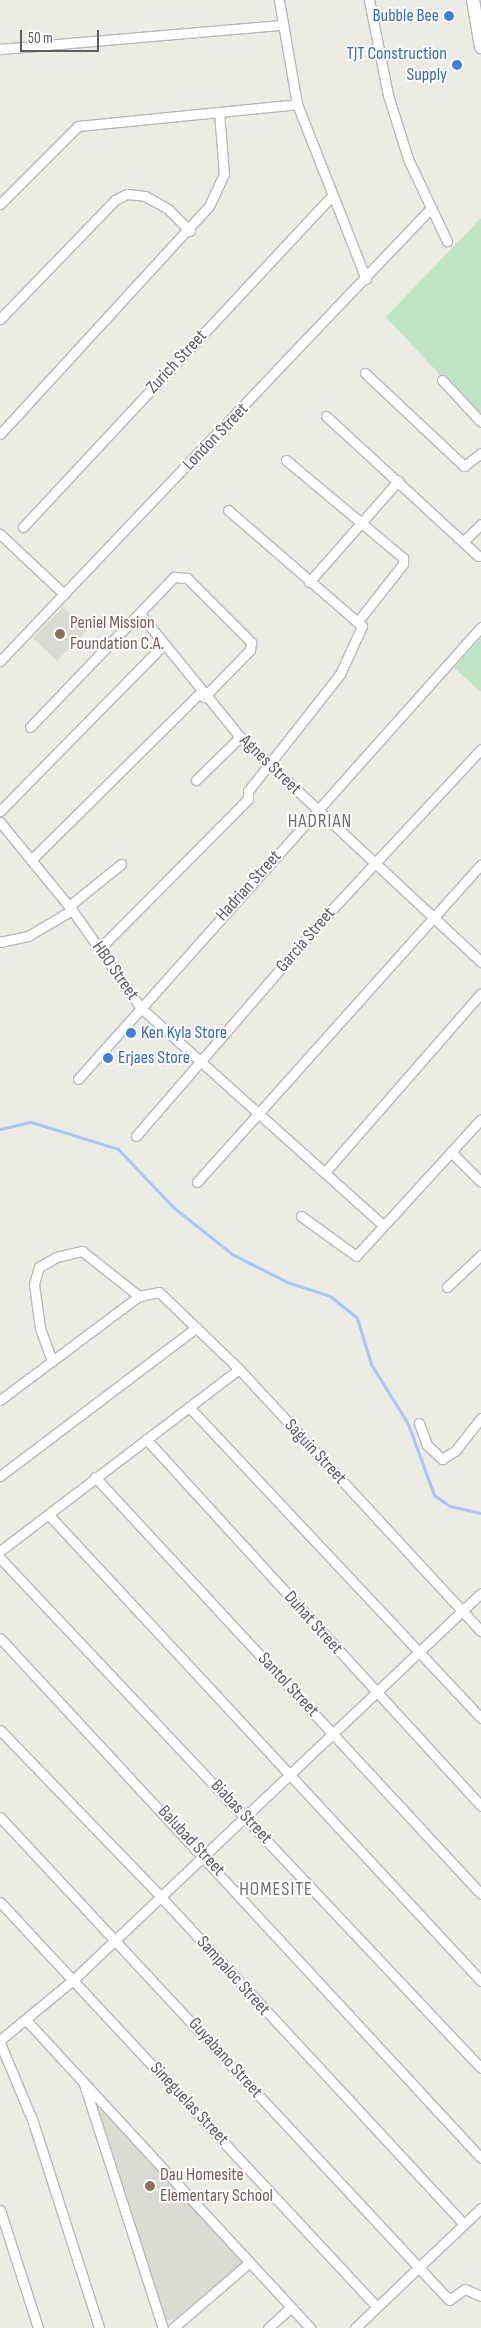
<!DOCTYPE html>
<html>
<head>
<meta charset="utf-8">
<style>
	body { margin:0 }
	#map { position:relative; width:481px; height:2328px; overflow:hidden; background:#edece3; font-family:"Sofia Sans Condensed",sans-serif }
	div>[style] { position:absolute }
	.education>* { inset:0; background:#dcdbd1 }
	.green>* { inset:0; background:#c0e3c6 }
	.stream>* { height:3px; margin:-1.5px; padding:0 1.5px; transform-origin:1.5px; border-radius:1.5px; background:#a6c8f9 }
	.roads { filter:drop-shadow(1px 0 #b8b9be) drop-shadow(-1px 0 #b8b9be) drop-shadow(0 1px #b8b9be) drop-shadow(0 -1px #b8b9be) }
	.street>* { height:9px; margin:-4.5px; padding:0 4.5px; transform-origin:4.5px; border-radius:4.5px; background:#fff }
	.secondary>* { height:12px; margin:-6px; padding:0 6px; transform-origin:6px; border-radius:6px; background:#fff }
	.dots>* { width:14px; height:14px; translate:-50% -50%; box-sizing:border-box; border:2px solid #fff; border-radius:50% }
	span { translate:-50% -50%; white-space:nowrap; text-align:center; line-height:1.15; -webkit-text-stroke:4px #fff; paint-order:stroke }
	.shop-label { font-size:18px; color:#366cbe }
	.right { translate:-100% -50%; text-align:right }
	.left { translate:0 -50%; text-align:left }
	.street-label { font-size:18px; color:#5b5d62 }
	.education-label { font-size:18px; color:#785e54 }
	.neighbourhood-label { font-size:19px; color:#6c6f74; letter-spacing:1px }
	.scale { position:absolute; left:20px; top:30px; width:79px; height:22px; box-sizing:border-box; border:2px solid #5b5d62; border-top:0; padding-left:6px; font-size:15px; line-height:18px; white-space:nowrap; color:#5b5d62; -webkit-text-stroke:4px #fff; paint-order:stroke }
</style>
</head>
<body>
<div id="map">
	<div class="education">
		<div style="clip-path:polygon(63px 607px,87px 630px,57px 661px,33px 638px)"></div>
		<div style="clip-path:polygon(105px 2107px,244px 2261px,181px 2318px,165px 2321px,99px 2111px)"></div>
	</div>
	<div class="green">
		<div style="clip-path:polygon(481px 218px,481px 419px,386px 317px)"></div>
		<div style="clip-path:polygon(481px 638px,481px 692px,454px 668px)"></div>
	</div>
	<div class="stream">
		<div style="left:0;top:1129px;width:32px;rotate:-13deg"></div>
		<div style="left:31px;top:1122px;width:91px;rotate:17.2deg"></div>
		<div style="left:118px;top:1149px;width:80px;rotate:46.5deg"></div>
		<div style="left:173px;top:1207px;width:75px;rotate:38.5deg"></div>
		<div style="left:232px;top:1254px;width:62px;rotate:27deg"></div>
		<div style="left:287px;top:1282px;width:45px;rotate:18deg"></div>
		<div style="left:330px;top:1296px;width:35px;rotate:39deg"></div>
		<div style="left:357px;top:1318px;width:48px;rotate:73.1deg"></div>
		<div style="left:371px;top:1364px;width:70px;rotate:58.3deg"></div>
		<div style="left:408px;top:1424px;width:76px;rotate:69.9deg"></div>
		<div style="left:434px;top:1495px;width:19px;rotate:35deg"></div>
		<div style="left:450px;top:1506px;width:32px;rotate:13deg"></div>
	</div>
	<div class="roads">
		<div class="street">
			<div style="left:279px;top:0;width:106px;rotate:80.2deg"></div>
			<div style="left:297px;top:104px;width:188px;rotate:68.5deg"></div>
			<div style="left:369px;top:0;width:97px;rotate:78.7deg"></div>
			<div style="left:388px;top:95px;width:67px;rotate:72.6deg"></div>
			<div style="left:408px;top:159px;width:91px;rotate:64.6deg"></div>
			<div style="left:0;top:49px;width:281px;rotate:-4.9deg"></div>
			<div style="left:0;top:204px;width:110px;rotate:-45deg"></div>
			<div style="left:78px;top:126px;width:220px;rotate:-5.7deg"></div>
			<div style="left:0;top:319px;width:165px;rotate:-46deg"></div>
			<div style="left:115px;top:200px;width:13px;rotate:-27deg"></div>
			<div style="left:127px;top:194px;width:18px;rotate:6deg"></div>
			<div style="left:145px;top:196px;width:26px;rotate:29deg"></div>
			<div style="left:168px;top:209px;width:31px;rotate:45deg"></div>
			<div style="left:365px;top:373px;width:136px;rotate:43.2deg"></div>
			<div style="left:464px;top:466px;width:21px;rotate:-37deg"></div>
			<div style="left:442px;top:380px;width:57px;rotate:47.1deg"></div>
			<div style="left:326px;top:416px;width:207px;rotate:42.6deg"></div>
			<div style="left:0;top:434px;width:309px;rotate:-47.5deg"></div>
			<div style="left:209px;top:206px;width:35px;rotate:-65deg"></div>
			<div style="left:224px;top:174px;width:62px;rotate:-94.6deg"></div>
			<div style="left:286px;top:460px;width:153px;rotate:39.9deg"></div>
			<div style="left:403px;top:558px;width:6px;rotate:90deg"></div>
			<div style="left:403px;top:564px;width:71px;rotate:128.2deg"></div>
			<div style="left:23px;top:527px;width:451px;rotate:-47deg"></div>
			<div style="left:0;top:534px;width:88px;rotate:43.2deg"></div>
			<div style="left:463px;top:542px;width:25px;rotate:-45deg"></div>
			<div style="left:309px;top:582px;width:135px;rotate:-48.6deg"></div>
			<div style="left:141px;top:615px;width:157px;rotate:50.9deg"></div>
			<div style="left:240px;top:737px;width:330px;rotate:43deg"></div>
			<div style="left:0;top:661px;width:622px;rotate:-46.43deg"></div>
			<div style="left:30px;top:727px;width:208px;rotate:-46.2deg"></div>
			<div style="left:174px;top:577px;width:13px;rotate:4deg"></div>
			<div style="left:187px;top:578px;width:91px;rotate:45deg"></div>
			<div style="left:251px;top:642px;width:8px;rotate:97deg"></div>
			<div style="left:250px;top:650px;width:66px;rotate:134.4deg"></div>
			<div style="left:196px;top:780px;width:62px;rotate:-44.3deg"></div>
			<div style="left:0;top:811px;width:231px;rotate:-45.5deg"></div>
			<div style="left:0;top:822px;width:114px;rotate:50.7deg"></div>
			<div style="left:72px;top:910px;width:120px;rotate:54.9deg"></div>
			<div style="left:141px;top:1008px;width:324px;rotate:41.9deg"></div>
			<div style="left:31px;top:860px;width:238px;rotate:-44.7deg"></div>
			<div style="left:69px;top:906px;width:67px;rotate:-38.9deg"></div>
			<div style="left:0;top:942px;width:29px;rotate:-12deg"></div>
			<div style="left:28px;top:936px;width:51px;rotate:-30.6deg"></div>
			<div style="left:100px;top:948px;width:210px;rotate:-45.2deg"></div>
			<div style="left:248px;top:799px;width:8px;rotate:-90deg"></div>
			<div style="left:248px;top:791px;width:149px;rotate:-51.8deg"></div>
			<div style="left:340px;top:674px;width:53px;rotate:-65.4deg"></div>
			<div style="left:362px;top:626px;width:177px;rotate:-139.1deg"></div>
			<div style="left:78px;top:1079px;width:606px;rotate:-48.28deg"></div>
			<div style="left:136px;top:1136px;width:289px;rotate:-49.2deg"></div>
			<div style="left:325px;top:917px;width:229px;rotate:-47.1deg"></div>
			<div style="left:451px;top:1152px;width:42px;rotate:45deg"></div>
			<div style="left:325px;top:1172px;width:237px;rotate:-48.9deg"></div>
			<div style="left:197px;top:1182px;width:426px;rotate:-48.2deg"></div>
			<div style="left:301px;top:1216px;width:68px;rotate:36deg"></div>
			<div style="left:356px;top:1256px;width:185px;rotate:-47.6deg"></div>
			<div style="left:447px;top:1287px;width:47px;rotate:-43.3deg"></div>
			<div style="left:52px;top:1361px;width:35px;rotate:-110deg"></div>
			<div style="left:40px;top:1328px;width:44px;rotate:-97.8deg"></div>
			<div style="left:34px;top:1284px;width:18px;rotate:-74deg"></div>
			<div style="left:39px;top:1267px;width:20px;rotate:-30deg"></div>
			<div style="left:56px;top:1257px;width:27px;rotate:-13deg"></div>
			<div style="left:82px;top:1251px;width:73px;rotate:38.3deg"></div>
			<div style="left:0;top:1400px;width:174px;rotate:-36.8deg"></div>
			<div style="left:139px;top:1296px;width:20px;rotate:-11deg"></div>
			<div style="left:159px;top:1292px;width:111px;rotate:43.9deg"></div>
			<div style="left:239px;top:1369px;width:357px;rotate:47.3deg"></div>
			<div style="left:189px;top:1407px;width:427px;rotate:46.8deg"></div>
			<div style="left:419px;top:1423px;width:23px;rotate:70deg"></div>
			<div style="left:427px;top:1445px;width:21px;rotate:43deg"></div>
			<div style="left:442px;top:1459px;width:15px;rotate:-32deg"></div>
			<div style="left:455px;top:1451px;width:42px;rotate:-51.8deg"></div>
			<div style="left:146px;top:1439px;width:497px;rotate:47.6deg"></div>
			<div style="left:0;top:1476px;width:246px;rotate:-37.1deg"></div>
			<div style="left:95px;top:1477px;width:568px;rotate:47.21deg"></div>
			<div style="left:48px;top:1514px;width:637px;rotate:47.16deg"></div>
			<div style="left:0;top:1551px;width:300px;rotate:-37.3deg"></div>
			<div style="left:0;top:1558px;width:701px;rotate:46.68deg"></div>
			<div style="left:0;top:1638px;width:708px;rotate:47.23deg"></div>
			<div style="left:0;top:1730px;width:232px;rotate:46deg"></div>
			<div style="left:161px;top:1897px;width:446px;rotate:47.2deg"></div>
			<div style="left:0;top:1817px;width:659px;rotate:47.09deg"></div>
			<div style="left:449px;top:2300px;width:19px;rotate:-35deg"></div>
			<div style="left:465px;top:2289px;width:17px;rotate:24deg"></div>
			<div style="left:0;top:1902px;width:553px;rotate:47.05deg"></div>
			<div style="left:27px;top:2021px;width:418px;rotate:47.3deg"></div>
			<div style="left:0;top:2040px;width:94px;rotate:-39.4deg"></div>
			<div style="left:73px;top:1980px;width:562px;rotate:-43.49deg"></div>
			<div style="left:0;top:2043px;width:86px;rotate:67.3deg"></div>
			<div style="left:33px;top:2122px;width:216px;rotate:72.2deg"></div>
			<div style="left:84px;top:2084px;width:256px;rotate:72.1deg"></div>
			<div style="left:0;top:2210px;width:124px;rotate:72.1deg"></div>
			<div style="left:173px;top:2328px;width:101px;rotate:-40.6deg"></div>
			<div style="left:268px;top:2328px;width:30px;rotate:-42deg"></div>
			<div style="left:355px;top:2328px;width:174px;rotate:-43.6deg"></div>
		</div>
		<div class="secondary">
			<div style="left:473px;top:0;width:48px;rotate:80.3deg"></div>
		</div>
	</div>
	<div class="dots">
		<div style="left:449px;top:16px;background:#3f7fe0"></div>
		<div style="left:457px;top:65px;background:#3f7fe0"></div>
		<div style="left:60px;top:634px;background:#8d6e63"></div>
		<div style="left:131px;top:1033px;background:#3f7fe0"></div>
		<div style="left:108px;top:1058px;background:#3f7fe0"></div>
		<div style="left:150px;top:2186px;background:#8d6e63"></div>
	</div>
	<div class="shop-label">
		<span class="right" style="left:439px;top:16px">Bubble Bee</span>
		<span class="right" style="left:447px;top:65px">TJT Construction<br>Supply</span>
		<span class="left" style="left:141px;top:1033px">Ken Kyla Store</span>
		<span class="left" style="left:118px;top:1058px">Erjaes Store</span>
	</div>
	<div class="street-label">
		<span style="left:177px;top:362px;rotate:-47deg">Zurich Street</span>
		<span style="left:216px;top:437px;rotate:-46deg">London Street</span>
		<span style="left:270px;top:765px;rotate:44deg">Agnes Street</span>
		<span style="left:249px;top:886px;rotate:-48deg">Hadrian Street</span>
		<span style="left:306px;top:940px;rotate:-49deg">Garcia Street</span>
		<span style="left:115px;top:971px;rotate:55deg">HBO Street</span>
		<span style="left:315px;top:1452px;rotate:47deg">Saguin Street</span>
		<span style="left:313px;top:1623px;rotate:48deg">Duhat Street</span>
		<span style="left:288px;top:1685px;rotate:47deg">Santol Street</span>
		<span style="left:241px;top:1812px;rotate:47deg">Biabas Street</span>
		<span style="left:191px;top:1841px;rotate:47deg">Balubad Street</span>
		<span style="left:233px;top:1976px;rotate:48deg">Sampaloc Street</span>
		<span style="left:225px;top:2058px;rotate:48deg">Guyabano Street</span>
		<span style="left:189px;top:2104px;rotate:47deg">Sineguelas Street</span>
	</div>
	<div class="education-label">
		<span class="left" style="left:70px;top:634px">Peniel Mission<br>Foundation C.A.</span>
		<span class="left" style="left:160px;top:2186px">Dau Homesite<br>Elementary School</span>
	</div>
	<div class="neighbourhood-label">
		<span style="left:320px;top:822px">HADRIAN</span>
		<span style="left:276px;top:1890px">HOMESITE</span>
	</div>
	<div class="scale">50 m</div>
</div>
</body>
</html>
